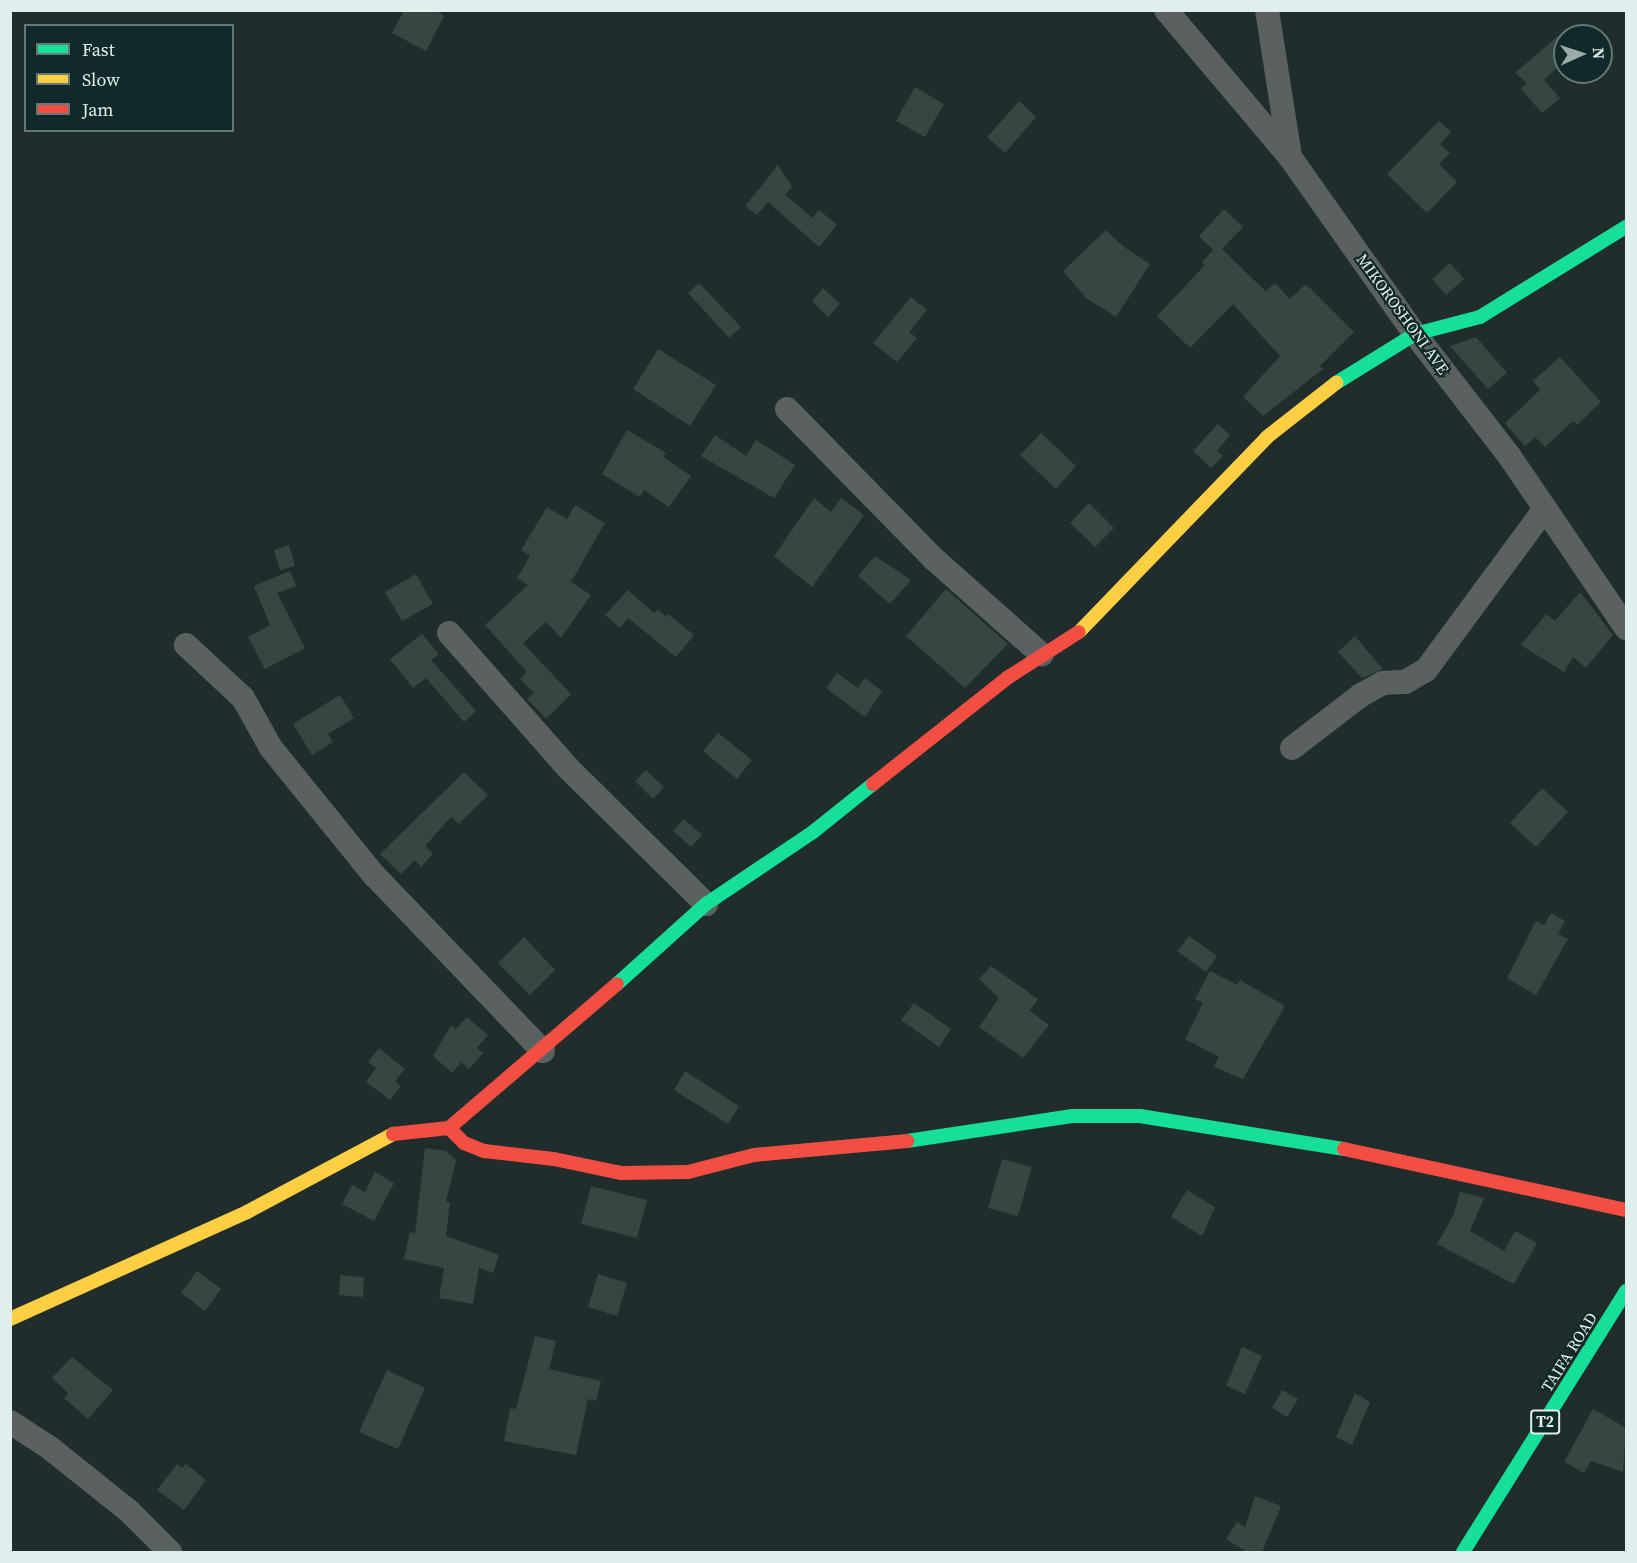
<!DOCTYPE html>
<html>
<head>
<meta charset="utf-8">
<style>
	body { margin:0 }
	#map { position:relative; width:1637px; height:1563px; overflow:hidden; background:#212d2d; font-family:"Source Serif 4",serif }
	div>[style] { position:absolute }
	.building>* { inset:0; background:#364641 }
	.street>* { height:24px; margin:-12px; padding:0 12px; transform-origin:12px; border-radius:12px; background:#5b6061 }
	.fast>* { height:14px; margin:-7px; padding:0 7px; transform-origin:7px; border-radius:7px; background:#16e098 }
	.slow>* { height:14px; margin:-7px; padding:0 7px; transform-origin:7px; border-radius:7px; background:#ffcf43 }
	.jam>* { height:14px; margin:-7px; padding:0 7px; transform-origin:7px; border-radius:7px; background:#f24e42 }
	span { translate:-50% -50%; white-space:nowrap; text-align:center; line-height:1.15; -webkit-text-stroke:4.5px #112928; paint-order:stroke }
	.shield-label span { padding:2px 4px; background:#112928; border:2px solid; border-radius:4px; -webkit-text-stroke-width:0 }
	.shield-label { font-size:15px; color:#e0eeed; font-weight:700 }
	.street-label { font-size:16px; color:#e0eeed }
	.frame { position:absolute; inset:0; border:12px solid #e0eeed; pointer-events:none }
	.legend { position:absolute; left:24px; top:24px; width:210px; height:108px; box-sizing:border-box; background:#112928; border:2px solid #647877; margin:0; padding:8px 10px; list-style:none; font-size:18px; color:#e0eeed }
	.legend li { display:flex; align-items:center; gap:12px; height:30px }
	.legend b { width:30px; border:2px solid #647877 }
	.north { position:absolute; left:1553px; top:24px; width:60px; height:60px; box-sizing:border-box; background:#112928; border:2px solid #647877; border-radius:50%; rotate:87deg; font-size:16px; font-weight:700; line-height:24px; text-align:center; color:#e0eeed }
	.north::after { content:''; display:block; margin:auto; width:21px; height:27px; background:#9daaaa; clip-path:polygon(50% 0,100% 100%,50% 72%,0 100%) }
</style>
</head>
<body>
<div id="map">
	<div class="building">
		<div style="clip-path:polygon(404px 10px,435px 10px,444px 16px,426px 51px,392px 33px)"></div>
		<div style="clip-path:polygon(1565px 30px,1565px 61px,1544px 80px,1560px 98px,1542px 113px,1521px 89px,1527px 83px,1515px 73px)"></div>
		<div style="clip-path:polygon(915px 87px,944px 104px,925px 137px,896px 121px)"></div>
		<div style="clip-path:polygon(1019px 101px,1036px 117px,1005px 153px,987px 137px)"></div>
		<div style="clip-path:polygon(1439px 121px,1451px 132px,1440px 144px,1450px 153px,1439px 164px,1457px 182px,1427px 213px,1387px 174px)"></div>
		<div style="clip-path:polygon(778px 165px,792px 187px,785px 195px,813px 218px,819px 210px,837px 225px,819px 247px,768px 202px,757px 215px,745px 206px)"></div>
		<div style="clip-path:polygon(1224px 209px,1243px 227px,1222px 249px,1256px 282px,1266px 291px,1275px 283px,1290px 299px,1306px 284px,1354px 332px,1320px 366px,1323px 369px,1263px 416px,1243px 397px,1280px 356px,1233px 304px,1190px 348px,1157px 316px,1205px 265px,1202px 262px,1213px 250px,1199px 236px)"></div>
		<div style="clip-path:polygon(1106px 230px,1124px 247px,1150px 264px,1116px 317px,1086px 298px,1063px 271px)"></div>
		<div style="clip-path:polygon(1450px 263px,1464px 279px,1446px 295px,1432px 279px)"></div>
		<div style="clip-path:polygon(699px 283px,741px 327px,729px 338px,688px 293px)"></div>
		<div style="clip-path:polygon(823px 288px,840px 304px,828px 317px,812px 301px)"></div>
		<div style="clip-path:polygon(911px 297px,927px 310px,909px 332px,917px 338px,897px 362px,873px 343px)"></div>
		<div style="clip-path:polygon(1476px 337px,1507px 373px,1488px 389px,1450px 346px)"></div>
		<div style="clip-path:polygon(658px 349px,716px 385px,690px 426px,633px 389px)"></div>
		<div style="clip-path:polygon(1560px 357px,1601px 402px,1577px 425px,1573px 421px,1545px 447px,1535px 437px,1525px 446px,1505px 423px,1540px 390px,1533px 381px)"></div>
		<div style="clip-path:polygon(1218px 424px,1230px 435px,1217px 451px,1223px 456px,1211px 468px,1193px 451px)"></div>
		<div style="clip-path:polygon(627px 430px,666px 453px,663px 457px,691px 476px,669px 507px,644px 490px,640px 497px,602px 474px)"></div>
		<div style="clip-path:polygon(1041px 433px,1076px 466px,1056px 489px,1020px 455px)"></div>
		<div style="clip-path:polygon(715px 435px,746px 456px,756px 440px,795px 465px,774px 498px,701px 456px)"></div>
		<div style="clip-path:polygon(814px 498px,831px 512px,841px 498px,864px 515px,812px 587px,774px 556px)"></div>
		<div style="clip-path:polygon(1089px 503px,1114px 528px,1095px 547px,1070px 523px)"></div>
		<div style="clip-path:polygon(575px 505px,605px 523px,571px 582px,591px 595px,561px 638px,546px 622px,523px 643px,571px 694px,546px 719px,527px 699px,534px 693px,520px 679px,527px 672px,485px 625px,528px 585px,517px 578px,530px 556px,521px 550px,547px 507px,567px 519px)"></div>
		<div style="clip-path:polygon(289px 545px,295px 566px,280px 570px,274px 550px)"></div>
		<div style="clip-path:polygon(875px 556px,911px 580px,890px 604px,858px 576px)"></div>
		<div style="clip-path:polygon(290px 571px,296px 586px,277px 593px,305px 648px,265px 669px,248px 637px,270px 625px,254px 586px)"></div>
		<div style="clip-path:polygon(416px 574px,433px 604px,402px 621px,385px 592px)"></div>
		<div style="clip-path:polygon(946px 589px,1008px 644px,965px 688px,906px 636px)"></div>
		<div style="clip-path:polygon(628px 590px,654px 613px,658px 609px,666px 617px,668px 614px,694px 635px,676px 657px,628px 618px,620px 628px,605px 615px)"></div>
		<div style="clip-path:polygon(1580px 592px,1613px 635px,1586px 668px,1573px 657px,1564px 672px,1521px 645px,1546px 614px,1555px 621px)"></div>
		<div style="clip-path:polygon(422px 634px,439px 654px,431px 660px,476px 711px,464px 722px,426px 678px,413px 688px,390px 659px)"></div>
		<div style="clip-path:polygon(1355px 636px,1383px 669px,1362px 678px,1338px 652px)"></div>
		<div style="clip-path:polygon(837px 673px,858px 688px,865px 678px,882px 691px,865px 717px,826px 688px)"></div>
		<div style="clip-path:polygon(340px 695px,354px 718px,328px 734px,333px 742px,312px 755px,293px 724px)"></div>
		<div style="clip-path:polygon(718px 733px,752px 760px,737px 779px,703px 751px)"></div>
		<div style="clip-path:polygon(646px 770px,664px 787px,653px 799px,635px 781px)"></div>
		<div style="clip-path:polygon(464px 772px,488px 795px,459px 824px,451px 817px,425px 846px,433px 854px,421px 867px,415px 860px,401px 874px,380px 854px)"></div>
		<div style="clip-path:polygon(1542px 788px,1568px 812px,1536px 847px,1510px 823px)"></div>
		<div style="clip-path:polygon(684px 819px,702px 835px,691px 847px,673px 831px)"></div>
		<div style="clip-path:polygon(1551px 913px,1565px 921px,1558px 934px,1568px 939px,1536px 995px,1507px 978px,1536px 921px,1544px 925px)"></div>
		<div style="clip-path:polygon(1189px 936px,1217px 956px,1206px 972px,1177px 951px)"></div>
		<div style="clip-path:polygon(524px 937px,555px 970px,530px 995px,498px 963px)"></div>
		<div style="clip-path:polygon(991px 966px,1038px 999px,1030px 1011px,1049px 1025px,1023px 1058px,979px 1027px,999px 998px,979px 979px)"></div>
		<div style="clip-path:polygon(1210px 971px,1237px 985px,1240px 980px,1285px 1006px,1243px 1079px,1214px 1067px,1219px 1057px,1185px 1039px,1203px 1003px,1195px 999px)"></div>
		<div style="clip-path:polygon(914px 1003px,951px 1029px,939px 1047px,901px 1020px)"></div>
		<div style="clip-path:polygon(467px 1017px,488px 1035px,477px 1048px,483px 1053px,469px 1069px,461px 1062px,452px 1073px,433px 1056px,451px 1025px,456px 1029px)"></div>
		<div style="clip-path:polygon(379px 1048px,405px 1069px,395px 1081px,401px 1086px,390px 1100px,366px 1082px,376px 1068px,368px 1062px)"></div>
		<div style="clip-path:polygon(685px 1071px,739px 1106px,728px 1124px,674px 1090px)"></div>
		<div style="clip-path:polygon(425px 1148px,446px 1151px,456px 1160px,446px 1202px,450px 1202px,446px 1236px,499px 1255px,493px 1273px,479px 1268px,473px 1304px,439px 1298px,444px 1268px,404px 1259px,410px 1232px,415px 1233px)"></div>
		<div style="clip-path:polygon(1002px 1159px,1032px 1167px,1018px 1216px,988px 1208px)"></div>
		<div style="clip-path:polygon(375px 1172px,394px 1183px,374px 1221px,342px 1204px,352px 1185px,365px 1192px)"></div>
		<div style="clip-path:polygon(591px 1186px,647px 1200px,637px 1238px,581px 1224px)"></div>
		<div style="clip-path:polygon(1187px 1190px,1215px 1207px,1202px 1236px,1171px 1217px)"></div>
		<div style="clip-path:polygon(1460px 1192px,1484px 1198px,1470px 1231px,1504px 1251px,1515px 1231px,1537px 1243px,1514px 1284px,1437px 1244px,1453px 1216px)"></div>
		<div style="clip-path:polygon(197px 1271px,221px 1289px,205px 1311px,181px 1293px)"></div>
		<div style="clip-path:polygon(598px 1274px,627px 1283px,617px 1316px,588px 1307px)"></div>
		<div style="clip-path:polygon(340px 1275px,364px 1277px,363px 1297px,339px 1295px)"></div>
		<div style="clip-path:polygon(535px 1336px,556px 1341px,549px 1369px,601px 1381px,596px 1401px,588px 1399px,576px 1455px,504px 1441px,510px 1408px,516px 1409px)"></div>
		<div style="clip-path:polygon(1242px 1347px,1262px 1356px,1245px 1394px,1226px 1386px)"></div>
		<div style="clip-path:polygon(72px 1357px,113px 1390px,88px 1419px,64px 1398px,68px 1393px,52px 1378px)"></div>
		<div style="clip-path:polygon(387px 1370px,425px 1388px,398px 1449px,359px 1432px)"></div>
		<div style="clip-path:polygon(1282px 1390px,1298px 1399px,1287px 1417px,1272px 1408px)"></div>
		<div style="clip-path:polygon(1355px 1393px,1370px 1402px,1352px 1445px,1336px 1437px)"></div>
		<div style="clip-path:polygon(1593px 1409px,1626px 1428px,1623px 1472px,1591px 1461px,1584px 1473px,1564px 1462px)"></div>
		<div style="clip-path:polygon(177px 1464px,182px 1468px,186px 1464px,206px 1480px,184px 1510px,157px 1490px)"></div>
		<div style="clip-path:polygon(1255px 1496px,1281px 1506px,1262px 1552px,1247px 1552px,1226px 1539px,1237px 1522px,1245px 1527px)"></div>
	</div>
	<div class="street">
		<div style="left:1166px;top:10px;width:192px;rotate:49.9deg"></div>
		<div style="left:1290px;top:157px;width:217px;rotate:54.8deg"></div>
		<div style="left:1415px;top:334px;width:155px;rotate:52.3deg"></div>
		<div style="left:1510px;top:457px;width:207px;rotate:55.8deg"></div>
		<div style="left:1267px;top:10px;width:149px;rotate:81.1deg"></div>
		<div style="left:787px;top:409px;width:210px;rotate:45.6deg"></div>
		<div style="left:934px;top:559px;width:144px;rotate:41.6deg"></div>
		<div style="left:449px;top:633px;width:180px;rotate:48.6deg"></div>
		<div style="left:568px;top:768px;width:194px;rotate:44.6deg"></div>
		<div style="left:186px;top:645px;width:78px;rotate:42.9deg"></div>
		<div style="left:243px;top:698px;width:57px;rotate:60.8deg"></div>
		<div style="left:271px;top:748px;width:164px;rotate:51deg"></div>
		<div style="left:374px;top:875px;width:244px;rotate:46.2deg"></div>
		<div style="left:1292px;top:748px;width:87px;rotate:-37.5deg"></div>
		<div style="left:1361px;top:695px;width:25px;rotate:-29deg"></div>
		<div style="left:1383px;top:683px;width:22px;rotate:-3deg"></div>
		<div style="left:1405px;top:682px;width:24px;rotate:-30deg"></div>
		<div style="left:1426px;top:670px;width:199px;rotate:-53.6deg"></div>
		<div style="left:10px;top:1422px;width:48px;rotate:33deg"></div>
		<div style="left:50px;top:1448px;width:101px;rotate:38.6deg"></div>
		<div style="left:129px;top:1511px;width:58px;rotate:45deg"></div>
	</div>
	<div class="fast">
		<div style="left:1336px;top:383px;width:93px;rotate:-31.8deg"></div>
		<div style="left:1415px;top:334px;width:67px;rotate:-14.7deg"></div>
		<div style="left:1480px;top:317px;width:172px;rotate:-31.7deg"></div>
		<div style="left:617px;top:984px;width:120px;rotate:-42deg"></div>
		<div style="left:706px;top:904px;width:129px;rotate:-33.9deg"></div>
		<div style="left:813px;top:832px;width:77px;rotate:-38.7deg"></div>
		<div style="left:907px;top:1141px;width:167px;rotate:-8.6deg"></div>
		<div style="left:1072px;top:1116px;width:68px"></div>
		<div style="left:1140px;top:1116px;width:207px;rotate:9.2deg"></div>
		<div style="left:1463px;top:1552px;width:308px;rotate:-58deg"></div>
	</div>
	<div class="slow">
		<div style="left:1079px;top:632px;width:271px;rotate:-46deg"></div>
		<div style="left:1267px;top:437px;width:88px;rotate:-38deg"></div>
		<div style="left:10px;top:1319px;width:260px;rotate:-24.3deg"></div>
		<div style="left:247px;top:1212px;width:166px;rotate:-28.1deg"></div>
	</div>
	<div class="jam">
		<div style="left:873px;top:784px;width:171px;rotate:-38.3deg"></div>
		<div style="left:1007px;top:678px;width:85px;rotate:-32.6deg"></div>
		<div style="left:449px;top:1128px;width:21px;rotate:45deg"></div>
		<div style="left:464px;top:1143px;width:22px;rotate:22deg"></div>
		<div style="left:484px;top:1151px;width:70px;rotate:6.5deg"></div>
		<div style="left:554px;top:1159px;width:68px;rotate:11.8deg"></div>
		<div style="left:621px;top:1173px;width:67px;rotate:-0.9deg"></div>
		<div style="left:688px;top:1172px;width:68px;rotate:-14.4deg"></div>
		<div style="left:754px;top:1155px;width:154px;rotate:-5.2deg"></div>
		<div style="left:393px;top:1134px;width:56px;rotate:-6.1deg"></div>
		<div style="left:449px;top:1128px;width:221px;rotate:-40.6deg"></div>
		<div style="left:1344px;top:1149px;width:289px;rotate:12.2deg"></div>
	</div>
	<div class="shield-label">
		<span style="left:1545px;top:1422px">T2</span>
	</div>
	<div class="street-label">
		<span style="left:1403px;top:314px;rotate:54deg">MIKOROSHONI AVE</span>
		<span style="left:1569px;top:1352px;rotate:-58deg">TAIFA ROAD</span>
	</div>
	<div class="frame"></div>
	<ul class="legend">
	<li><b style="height:8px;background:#16e098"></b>Fast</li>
	<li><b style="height:8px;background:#ffcf43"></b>Slow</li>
	<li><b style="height:8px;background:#f24e42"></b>Jam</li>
	</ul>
	<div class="north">N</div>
</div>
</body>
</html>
